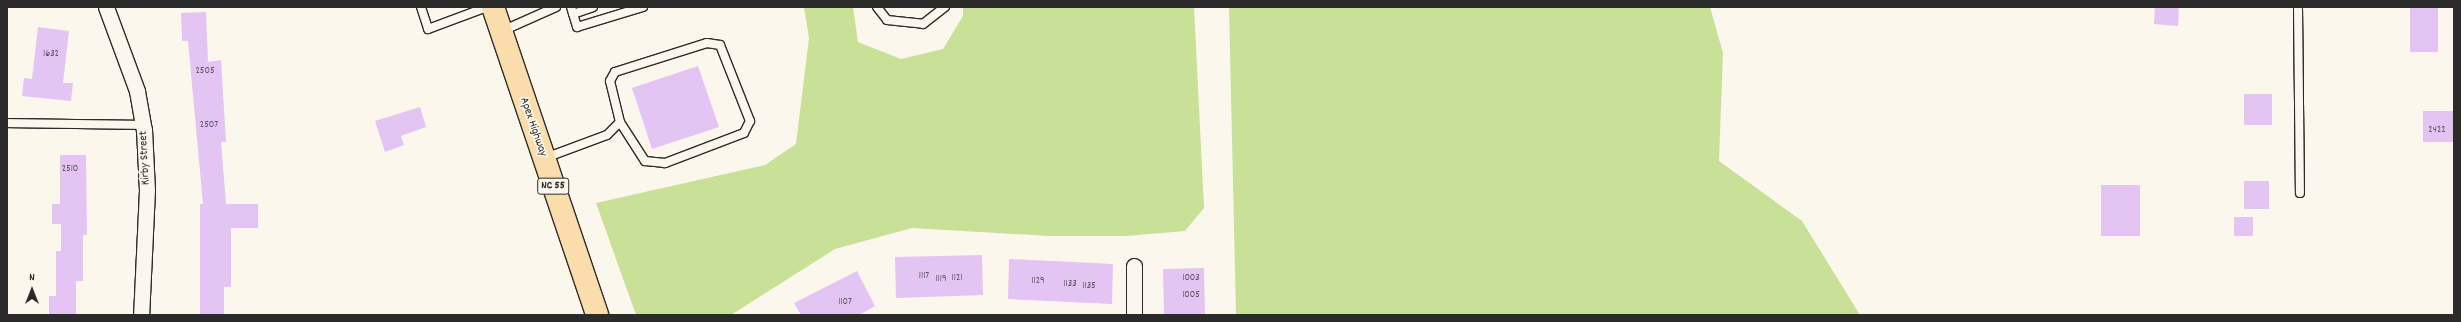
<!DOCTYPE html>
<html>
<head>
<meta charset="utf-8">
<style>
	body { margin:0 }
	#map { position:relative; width:2461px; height:322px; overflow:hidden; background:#fbf7ec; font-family:Dekko,sans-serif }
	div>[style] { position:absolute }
	.green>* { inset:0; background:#c8e197 }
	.building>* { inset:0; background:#e3c4f2 }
	.roads { filter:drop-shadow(1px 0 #2b2b2b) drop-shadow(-1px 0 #2b2b2b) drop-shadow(0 1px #2b2b2b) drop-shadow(0 -1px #2b2b2b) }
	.service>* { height:8px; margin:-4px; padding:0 4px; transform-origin:4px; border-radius:4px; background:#fbf7ec }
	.minor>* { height:15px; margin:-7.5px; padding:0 7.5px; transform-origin:7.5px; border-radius:7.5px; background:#fbf7ec }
	.primary>* { height:22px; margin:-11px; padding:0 11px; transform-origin:11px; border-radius:11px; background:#faddab }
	span { translate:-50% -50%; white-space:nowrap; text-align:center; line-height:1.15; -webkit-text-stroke:3.5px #fbf7ec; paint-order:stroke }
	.number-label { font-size:10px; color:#59515d }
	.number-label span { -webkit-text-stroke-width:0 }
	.shield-label span { padding:1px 3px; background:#fbf7ec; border:1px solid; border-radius:3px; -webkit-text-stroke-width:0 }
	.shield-label { font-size:11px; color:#2b2b2b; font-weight:700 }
	.street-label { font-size:12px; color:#2b2b2b }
	.frame { position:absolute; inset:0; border:8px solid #2b2b2b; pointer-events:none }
	.north { position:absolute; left:12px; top:270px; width:40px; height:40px; -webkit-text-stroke:3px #fbf7ec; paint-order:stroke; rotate:0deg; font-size:11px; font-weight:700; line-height:16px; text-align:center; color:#2b2b2b }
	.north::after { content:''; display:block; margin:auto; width:14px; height:18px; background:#2b2b2b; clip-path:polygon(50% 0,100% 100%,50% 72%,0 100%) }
</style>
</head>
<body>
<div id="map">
	<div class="green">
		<div style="clip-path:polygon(804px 7px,853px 7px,858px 42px,901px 59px,943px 49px,963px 16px,963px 7px,1194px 7px,1204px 208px,1185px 231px,1126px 236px,1049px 236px,912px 228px,835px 249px,731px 315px,636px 315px,596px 203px,765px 165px,796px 144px,809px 38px)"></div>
		<div style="clip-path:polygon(1229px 7px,1710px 7px,1723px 53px,1719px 161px,1802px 221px,1860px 315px,1236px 315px)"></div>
	</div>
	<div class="building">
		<div style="clip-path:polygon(2155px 7px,2179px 7px,2178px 26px,2154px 24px)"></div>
		<div style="clip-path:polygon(2410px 7px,2438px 7px,2438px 52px,2410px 52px)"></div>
		<div style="clip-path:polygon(206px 12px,208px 62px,221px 60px,226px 142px,221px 142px,226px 204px,258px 204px,258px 228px,231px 228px,231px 287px,224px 287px,224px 315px,200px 315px,200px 204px,203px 204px,188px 41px,182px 41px,181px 13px)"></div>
		<div style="clip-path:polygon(38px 27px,69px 31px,63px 83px,73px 83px,71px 101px,22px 96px,24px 78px,32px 79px)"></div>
		<div style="clip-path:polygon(698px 66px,719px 127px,652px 149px,632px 88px)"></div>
		<div style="clip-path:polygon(2244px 94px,2272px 94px,2272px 125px,2244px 125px)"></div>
		<div style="clip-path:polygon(420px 107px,426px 127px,401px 136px,404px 145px,385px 152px,375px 121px)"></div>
		<div style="clip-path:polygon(2423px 111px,2454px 111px,2454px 142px,2423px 142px)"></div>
		<div style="clip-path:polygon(60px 155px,86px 155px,87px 235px,83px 235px,83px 281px,76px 281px,76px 315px,49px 315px,49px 296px,56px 296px,56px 251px,61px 251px,61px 224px,52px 224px,52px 204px,60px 204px)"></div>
		<div style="clip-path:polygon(2244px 181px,2269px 181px,2269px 209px,2244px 209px)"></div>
		<div style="clip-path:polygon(2101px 185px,2140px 185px,2140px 236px,2101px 236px)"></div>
		<div style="clip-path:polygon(2234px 217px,2253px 217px,2253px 236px,2234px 236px)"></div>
		<div style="clip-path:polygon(982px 255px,983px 295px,896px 298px,895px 257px)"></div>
		<div style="clip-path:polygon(1009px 259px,1113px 264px,1112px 304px,1008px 299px)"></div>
		<div style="clip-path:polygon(1204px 268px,1205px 315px,1164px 315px,1163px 269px)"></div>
		<div style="clip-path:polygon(857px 271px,875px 306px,859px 315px,801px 315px,794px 303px)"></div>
	</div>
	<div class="roads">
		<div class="service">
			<div style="left:421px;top:7px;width:23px;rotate:72deg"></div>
			<div style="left:428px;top:29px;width:63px;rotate:-20.4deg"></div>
			<div style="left:571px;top:7px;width:21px;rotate:73deg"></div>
			<div style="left:577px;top:27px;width:69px;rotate:-16.9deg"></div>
			<div style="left:877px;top:7px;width:16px;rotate:52deg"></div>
			<div style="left:887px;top:20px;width:36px;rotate:6deg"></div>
			<div style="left:923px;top:24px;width:28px;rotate:-38deg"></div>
			<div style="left:2298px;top:7px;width:186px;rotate:89.4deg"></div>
			<div style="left:573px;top:14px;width:21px;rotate:-19deg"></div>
			<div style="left:502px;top:31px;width:59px;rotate:-24deg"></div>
			<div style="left:7px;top:123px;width:137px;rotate:0.8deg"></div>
			<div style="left:545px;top:158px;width:66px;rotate:-20.4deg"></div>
			<div style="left:607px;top:135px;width:18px;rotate:-45deg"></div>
			<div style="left:620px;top:122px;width:42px;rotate:-103.7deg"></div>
			<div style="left:610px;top:81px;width:10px;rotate:-61deg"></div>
			<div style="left:615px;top:72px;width:96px;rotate:-17.5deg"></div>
			<div style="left:707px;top:43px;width:13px;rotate:9deg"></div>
			<div style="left:720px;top:45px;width:82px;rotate:68.5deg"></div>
			<div style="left:750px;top:121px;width:13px;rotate:117deg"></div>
			<div style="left:744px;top:133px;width:85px;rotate:159.2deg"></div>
			<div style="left:665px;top:163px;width:20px;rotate:-174deg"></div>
			<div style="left:645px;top:161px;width:46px;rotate:-122.7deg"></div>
		</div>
		<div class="minor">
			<div style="left:106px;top:7px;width:90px;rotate:69.7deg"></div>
			<div style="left:137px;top:91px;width:39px;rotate:80deg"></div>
			<div style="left:144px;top:129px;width:61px;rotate:87.2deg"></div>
			<div style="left:147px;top:190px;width:125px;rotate:92.7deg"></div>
			<div style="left:1134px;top:315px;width:49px;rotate:-90deg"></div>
		</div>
		<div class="primary">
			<div style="left:493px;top:7px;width:325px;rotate:71.3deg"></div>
		</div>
	</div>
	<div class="number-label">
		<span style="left:51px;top:55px">1632</span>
		<span style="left:205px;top:72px">2505</span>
		<span style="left:209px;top:126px">2507</span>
		<span style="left:2437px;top:131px">2422</span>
		<span style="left:70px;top:170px">2510</span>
		<span style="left:924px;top:277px">1117</span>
		<span style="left:957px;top:279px">1121</span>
		<span style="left:1191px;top:279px">1003</span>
		<span style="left:941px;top:280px">1119</span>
		<span style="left:1038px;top:282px">1129</span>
		<span style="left:1070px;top:285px">1133</span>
		<span style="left:1089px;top:287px">1135</span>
		<span style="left:1191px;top:296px">1005</span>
		<span style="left:845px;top:303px">1107</span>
	</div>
	<div class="shield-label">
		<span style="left:553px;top:186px">NC 55</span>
	</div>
	<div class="street-label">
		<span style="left:533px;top:127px;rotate:71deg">Apex Highway</span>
		<span style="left:145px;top:158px;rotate:-93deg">Kirby Street</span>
	</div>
	<div class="frame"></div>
	<div class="north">N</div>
</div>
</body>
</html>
